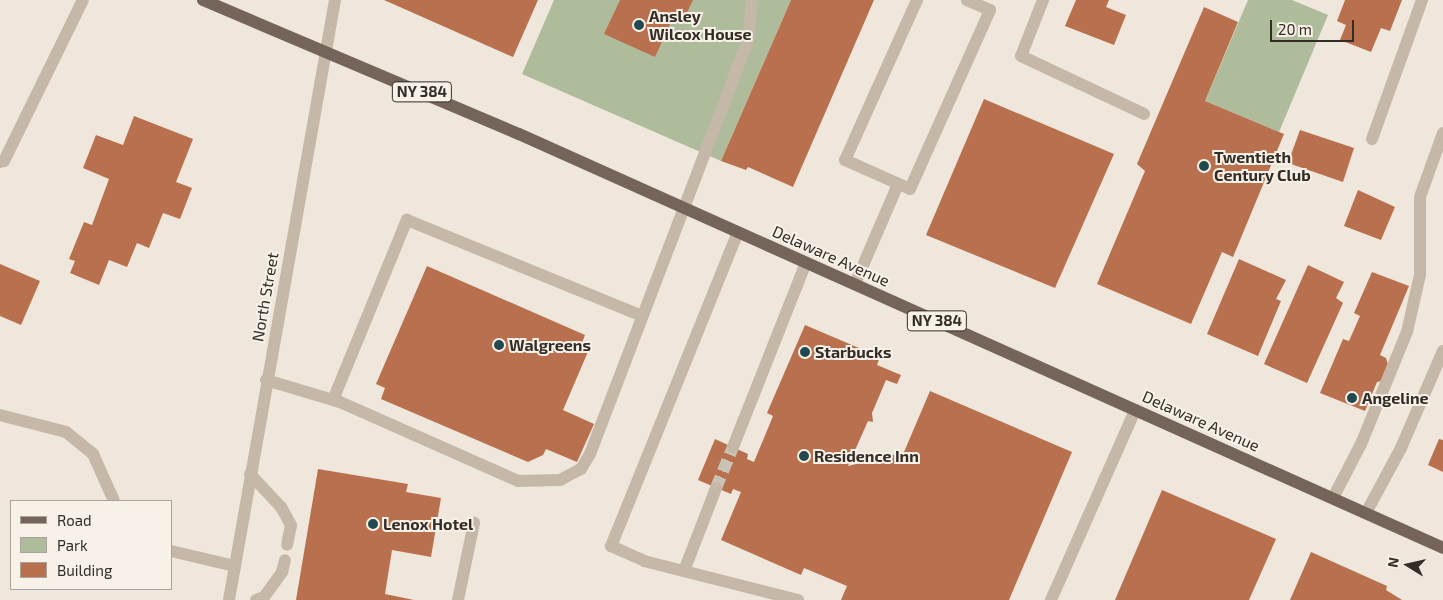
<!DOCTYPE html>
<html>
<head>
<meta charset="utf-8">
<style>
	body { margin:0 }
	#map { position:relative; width:1443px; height:600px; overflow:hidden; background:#efe7db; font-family:"Exo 2",sans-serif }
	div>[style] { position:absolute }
	.green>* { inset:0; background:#afbc9c }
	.building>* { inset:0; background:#b9704e }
	.minor-tunnel>* { height:12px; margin-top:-6px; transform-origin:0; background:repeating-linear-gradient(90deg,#c9c2b7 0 12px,transparent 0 18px) }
	.minor>* { height:12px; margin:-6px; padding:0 6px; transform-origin:6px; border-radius:6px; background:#c5b8a8 }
	.major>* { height:12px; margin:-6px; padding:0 6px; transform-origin:6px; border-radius:6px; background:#74645a }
	.dots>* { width:14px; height:14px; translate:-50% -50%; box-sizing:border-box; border:2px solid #f7f1e7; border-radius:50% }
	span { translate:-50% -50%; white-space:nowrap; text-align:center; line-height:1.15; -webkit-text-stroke:4px #f7f1e7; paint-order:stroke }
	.shield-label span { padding:1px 4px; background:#f7f1e7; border:1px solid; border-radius:4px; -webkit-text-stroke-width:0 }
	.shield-label { font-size:15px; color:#332c27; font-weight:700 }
	.poi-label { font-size:16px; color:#332c27; font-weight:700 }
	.left { translate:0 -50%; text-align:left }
	.street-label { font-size:16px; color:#332c27 }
	.legend { position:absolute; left:10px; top:500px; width:162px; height:90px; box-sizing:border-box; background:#f7f1e7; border:1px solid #a9a29a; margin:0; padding:6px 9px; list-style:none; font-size:15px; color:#332c27 }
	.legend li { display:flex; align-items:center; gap:10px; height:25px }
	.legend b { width:25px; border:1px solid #a9a29a }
	.north { position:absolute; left:1383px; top:540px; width:50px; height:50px; -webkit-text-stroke:4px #f7f1e7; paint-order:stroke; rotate:280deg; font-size:14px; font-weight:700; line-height:20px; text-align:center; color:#332c27 }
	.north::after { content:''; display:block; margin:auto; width:18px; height:22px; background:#332c27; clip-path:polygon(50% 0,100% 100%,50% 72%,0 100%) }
	.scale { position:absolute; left:1270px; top:20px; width:84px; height:22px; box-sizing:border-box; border:2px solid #332c27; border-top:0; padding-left:6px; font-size:15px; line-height:18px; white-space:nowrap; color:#332c27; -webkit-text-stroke:4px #f7f1e7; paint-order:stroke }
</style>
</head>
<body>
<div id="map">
	<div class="green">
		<div style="clip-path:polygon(554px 0,791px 0,721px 161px,522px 74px)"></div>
		<div style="clip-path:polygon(1248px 0,1292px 0,1328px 15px,1279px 132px,1205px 101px)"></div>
	</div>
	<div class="building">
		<div style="clip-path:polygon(384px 0,538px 0,513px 57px)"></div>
		<div style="clip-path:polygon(620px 0,693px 0,686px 15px,676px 11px,655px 57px,604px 34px)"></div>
		<div style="clip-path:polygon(791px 0,874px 0,793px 187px,748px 167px,746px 170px,721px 161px)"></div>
		<div style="clip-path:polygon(1076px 0,1109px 0,1106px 7px,1126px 15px,1114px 45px,1065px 26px)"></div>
		<div style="clip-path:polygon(1345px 0,1402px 0,1390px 31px,1381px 28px,1371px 52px,1340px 40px,1346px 25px,1337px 21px)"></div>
		<div style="clip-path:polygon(1204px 7px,1238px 22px,1205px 101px,1284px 134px,1233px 257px,1222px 252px,1191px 324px,1097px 284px,1145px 171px,1137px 164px)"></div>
		<div style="clip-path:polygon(984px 99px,1114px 154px,1055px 288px,926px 235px)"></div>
		<div style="clip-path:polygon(134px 116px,193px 139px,176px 182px,192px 188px,180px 219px,163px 213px,149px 248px,137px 243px,127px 267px,109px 260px,99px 285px,70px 273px,75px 261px,69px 259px,84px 222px,92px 225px,109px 179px,83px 168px,96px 135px,123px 145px)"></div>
		<div style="clip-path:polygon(1300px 130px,1354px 148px,1343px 182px,1288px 163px)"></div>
		<div style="clip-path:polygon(1358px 190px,1395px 207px,1381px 240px,1344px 226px)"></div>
		<div style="clip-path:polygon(1239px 259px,1286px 280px,1276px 299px,1281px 301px,1258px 356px,1207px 334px)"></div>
		<div style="clip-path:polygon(0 264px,40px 281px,21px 325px,0 316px)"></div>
		<div style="clip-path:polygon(1308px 265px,1344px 282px,1336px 298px,1343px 303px,1307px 383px,1264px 364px)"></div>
		<div style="clip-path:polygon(427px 266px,585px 335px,582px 343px,590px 347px,563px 410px,594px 424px,577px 462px,546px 449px,543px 455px,528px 462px,381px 399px,385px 388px,376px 384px)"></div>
		<div style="clip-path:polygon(1372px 272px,1409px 286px,1380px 355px,1386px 358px,1389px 369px,1385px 380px,1377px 382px,1365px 411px,1320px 393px,1343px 339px,1349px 341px,1360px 316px,1354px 313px)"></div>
		<div style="clip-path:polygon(805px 325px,880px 357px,877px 365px,901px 375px,897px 384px,886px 380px,872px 413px,873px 422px,868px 421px,848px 466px,904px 452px,930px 391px,1072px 452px,1009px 600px,841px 600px,847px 586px,804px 568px,801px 575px,721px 540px,741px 492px,733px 489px,731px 494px,698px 480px,715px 439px,748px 454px,747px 459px,754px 462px,773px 416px,767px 413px)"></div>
		<div style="clip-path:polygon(1439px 439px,1443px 440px,1443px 472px,1428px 465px)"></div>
		<div style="clip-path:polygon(318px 469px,408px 484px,406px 492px,441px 498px,431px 557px,392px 550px,385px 594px,414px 600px,296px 600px)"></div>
		<div style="clip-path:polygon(1162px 490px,1276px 539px,1249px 600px,1115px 600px)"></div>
		<div style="clip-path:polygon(1311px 552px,1387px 586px,1386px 590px,1402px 600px,1290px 600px)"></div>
	</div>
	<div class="minor-tunnel">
		<div style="left:716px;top:488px;width:44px;rotate:-67.5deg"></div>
	</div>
	<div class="minor">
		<div style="left:917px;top:0;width:175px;rotate:114.2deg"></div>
		<div style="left:845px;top:160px;width:71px;rotate:24deg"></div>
		<div style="left:910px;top:189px;width:196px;rotate:-65.9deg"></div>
		<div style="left:990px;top:10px;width:25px;rotate:-157deg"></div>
		<div style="left:1043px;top:0;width:60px;rotate:111.4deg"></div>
		<div style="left:1021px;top:56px;width:136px;rotate:25.2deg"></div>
		<div style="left:1372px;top:139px;width:148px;rotate:-70.2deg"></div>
		<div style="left:0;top:162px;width:4px;rotate:-14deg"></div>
		<div style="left:4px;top:161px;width:179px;rotate:-63.9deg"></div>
		<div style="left:738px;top:232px;width:339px;rotate:112deg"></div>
		<div style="left:611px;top:546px;width:36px;rotate:24deg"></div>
		<div style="left:644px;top:561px;width:159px;rotate:14.2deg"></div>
		<div style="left:855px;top:284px;width:109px;rotate:-66.7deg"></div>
		<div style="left:266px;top:380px;width:77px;rotate:16.6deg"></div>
		<div style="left:340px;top:402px;width:195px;rotate:23.9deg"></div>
		<div style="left:518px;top:481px;width:42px;rotate:-1.4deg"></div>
		<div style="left:560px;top:480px;width:24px;rotate:-28deg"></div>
		<div style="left:581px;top:469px;width:17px;rotate:-59deg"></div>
		<div style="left:590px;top:454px;width:442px;rotate:-69.1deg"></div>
		<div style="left:748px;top:41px;width:41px;rotate:-84.4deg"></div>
		<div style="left:333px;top:400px;width:195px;rotate:-67.7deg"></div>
		<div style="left:407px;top:220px;width:254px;rotate:22.2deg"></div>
		<div style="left:0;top:415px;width:68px;rotate:14.4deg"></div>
		<div style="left:66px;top:432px;width:35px;rotate:39deg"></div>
		<div style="left:93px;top:454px;width:51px;rotate:65.9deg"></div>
		<div style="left:733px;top:447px;width:198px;rotate:-68.4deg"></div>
		<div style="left:250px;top:474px;width:45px;rotate:46.8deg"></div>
		<div style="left:281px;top:507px;width:21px;rotate:61deg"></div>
		<div style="left:291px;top:525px;width:20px;rotate:101deg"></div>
		<div style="left:1333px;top:498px;width:61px;rotate:-62.6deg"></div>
		<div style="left:1361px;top:444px;width:121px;rotate:-67.7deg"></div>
		<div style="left:1407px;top:332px;width:58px;rotate:-77.2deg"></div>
		<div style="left:1420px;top:275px;width:78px;rotate:-90deg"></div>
		<div style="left:1420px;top:197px;width:68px;rotate:-70.2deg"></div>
		<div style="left:1366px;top:513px;width:74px;rotate:-61.7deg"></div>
		<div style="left:1401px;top:448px;width:106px;rotate:-66.6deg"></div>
		<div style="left:171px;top:551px;width:66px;rotate:13.2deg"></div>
		<div style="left:684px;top:571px;width:89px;rotate:-68.9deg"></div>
		<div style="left:229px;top:600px;width:609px;rotate:-79.98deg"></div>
		<div style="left:256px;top:600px;width:9px;rotate:-21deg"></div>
		<div style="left:264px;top:597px;width:31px;rotate:-54deg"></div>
		<div style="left:282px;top:572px;width:12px;rotate:-76deg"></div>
		<div style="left:458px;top:600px;width:79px;rotate:-78.3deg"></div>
		<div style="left:1051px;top:600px;width:208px;rotate:-66.1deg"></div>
	</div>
	<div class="major">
		<div style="left:203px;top:0;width:343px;rotate:23deg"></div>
		<div style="left:519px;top:134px;width:1013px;rotate:24.13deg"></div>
	</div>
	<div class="dots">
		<div style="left:639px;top:25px;background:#214a50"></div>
		<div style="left:1204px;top:166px;background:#214a50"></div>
		<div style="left:499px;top:345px;background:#214a50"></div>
		<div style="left:805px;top:352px;background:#214a50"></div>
		<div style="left:1352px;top:398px;background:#214a50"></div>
		<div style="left:804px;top:456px;background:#214a50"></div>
		<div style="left:373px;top:524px;background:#214a50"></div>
	</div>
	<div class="shield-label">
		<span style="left:422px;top:92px">NY 384</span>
		<span style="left:937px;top:321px">NY 384</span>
	</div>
	<div class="poi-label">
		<span class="left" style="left:649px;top:25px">Ansley<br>Wilcox House</span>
		<span class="left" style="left:1214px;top:166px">Twentieth<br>Century Club</span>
		<span class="left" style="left:509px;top:345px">Walgreens</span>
		<span class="left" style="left:815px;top:352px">Starbucks</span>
		<span class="left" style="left:1362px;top:398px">Angeline</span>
		<span class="left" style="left:814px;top:456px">Residence Inn</span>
		<span class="left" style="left:383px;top:524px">Lenox Hotel</span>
	</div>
	<div class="street-label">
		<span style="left:831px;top:256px;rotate:24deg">Delaware Avenue</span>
		<span style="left:265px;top:297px;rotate:-80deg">North Street</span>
		<span style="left:1201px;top:421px;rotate:24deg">Delaware Avenue</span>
	</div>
	<ul class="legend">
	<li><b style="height:6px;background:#74645a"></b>Road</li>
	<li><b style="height:14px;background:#afbc9c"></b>Park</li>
	<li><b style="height:14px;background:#b9704e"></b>Building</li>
	</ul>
	<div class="north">N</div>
	<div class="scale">20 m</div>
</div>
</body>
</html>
